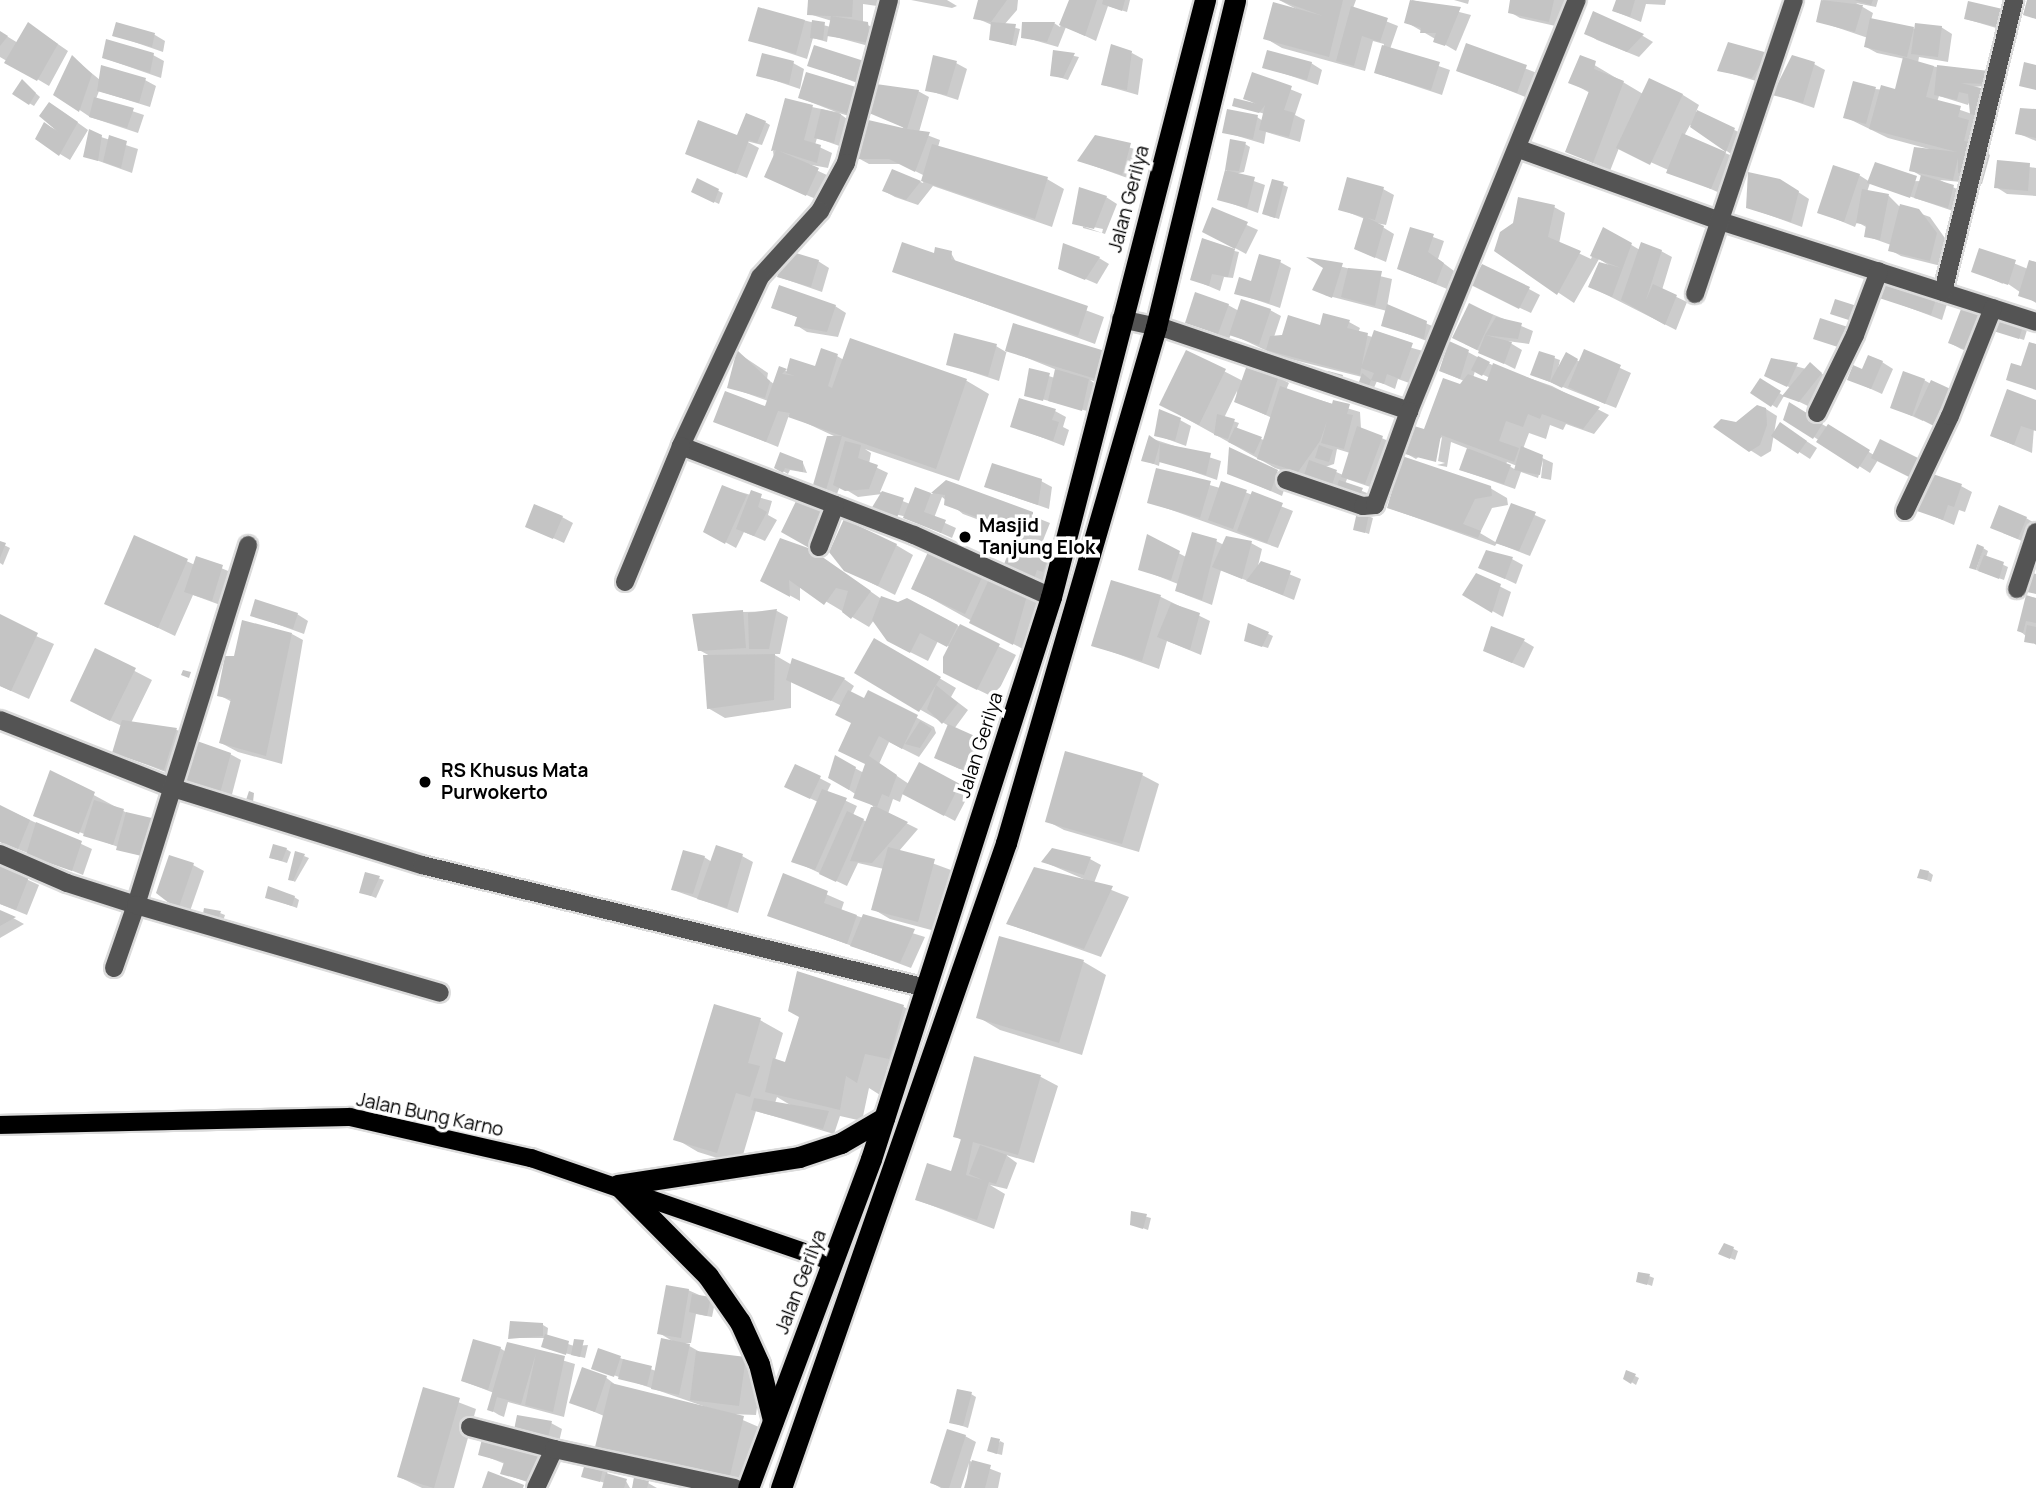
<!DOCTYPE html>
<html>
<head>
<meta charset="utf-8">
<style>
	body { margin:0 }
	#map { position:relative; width:2036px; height:1488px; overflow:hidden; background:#fff; font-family:Manrope,sans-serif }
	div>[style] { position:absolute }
	.shadow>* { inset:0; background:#0003 }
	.building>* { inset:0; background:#c4c4c4 }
	.roads { filter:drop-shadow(2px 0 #dbdbdb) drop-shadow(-2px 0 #dbdbdb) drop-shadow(0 2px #dbdbdb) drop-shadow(0 -2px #dbdbdb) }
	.minor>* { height:18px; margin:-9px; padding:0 9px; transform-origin:9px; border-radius:9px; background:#545454 }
	.major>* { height:18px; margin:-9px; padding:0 9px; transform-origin:9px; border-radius:9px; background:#000 }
	.highway>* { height:21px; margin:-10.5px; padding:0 10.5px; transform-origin:10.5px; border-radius:10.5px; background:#000 }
	.dots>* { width:19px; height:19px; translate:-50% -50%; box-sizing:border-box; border:4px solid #fff; border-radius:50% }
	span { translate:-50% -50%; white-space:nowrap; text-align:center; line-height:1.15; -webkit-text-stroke:7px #fff; paint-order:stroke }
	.street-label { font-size:19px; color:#000 }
	.poi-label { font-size:19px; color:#000; font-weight:700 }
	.left { translate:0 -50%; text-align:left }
</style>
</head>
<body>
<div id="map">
	<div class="shadow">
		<div style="clip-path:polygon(809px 0,886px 0,884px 7px,863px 4px,863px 23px,879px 30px,876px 48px,828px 35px,827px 42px,813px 38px,807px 59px,750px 40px,759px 9px,831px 27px,832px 21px,809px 14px)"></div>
		<div style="clip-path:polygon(911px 0,947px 0,957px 6px,952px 8px)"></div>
		<div style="clip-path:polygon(980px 0,1018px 0,1017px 10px,1004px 25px,1020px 29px,1016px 46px,990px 39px,992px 25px,976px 18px)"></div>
		<div style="clip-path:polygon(1071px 0,1130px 0,1127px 12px,1108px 6px,1096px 41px,1066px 27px,1058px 47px,1023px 37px,1054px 23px,1060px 27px)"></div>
		<div style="clip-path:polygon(1279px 0,1356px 0,1353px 8px,1398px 26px,1390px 49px,1450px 70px,1442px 95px,1376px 73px,1384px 44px,1373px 41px,1365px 71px,1282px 48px,1265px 38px,1302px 12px)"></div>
		<div style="clip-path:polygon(1412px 0,1471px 15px,1456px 51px,1406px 22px)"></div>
		<div style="clip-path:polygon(1454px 0,1469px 0,1468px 4px)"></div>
		<div style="clip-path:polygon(1512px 0,1566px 0,1560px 27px,1520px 18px,1510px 12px)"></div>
		<div style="clip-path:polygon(1618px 0,1666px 0,1665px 5px,1646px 4px,1641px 22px,1614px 11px)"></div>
		<div style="clip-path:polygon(evenodd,1823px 0,1878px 0,1876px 7px,1856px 3px,1873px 13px,1871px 20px,1916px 29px,1941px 27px,1952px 34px,1948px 62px,1919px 57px,1918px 63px,1964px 73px,1990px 86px,1970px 87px,1984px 90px,1981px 149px,1990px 155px,1982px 184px,1940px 180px,1964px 193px,1959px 213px,1870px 183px,1867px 192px,1889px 196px,1899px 206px,1930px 217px,1947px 241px,1941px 266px,1901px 256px,1890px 250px,1891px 245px,1866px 236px,1868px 228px,1857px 222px,1855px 227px,1819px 212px,1859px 175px,1870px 182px,1922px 181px,1923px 177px,1911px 170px,1929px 149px,1888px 138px,1845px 117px,1875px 89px,1896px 91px,1905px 59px,1877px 53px,1866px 47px,1868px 38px,1818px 21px,1823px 0,1939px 96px,1968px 105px,1971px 98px,1972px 114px,1937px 102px,1939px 96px)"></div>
		<div style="clip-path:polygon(1969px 3px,2013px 33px,1966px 19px)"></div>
		<div style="clip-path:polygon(1594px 13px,1643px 36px,1653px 42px,1639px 57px,1597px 40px,1586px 33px)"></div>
		<div style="clip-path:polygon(39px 31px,68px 51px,49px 86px,0 57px,0 32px,18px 43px)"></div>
		<div style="clip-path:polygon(114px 35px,155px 35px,165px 41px,163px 52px)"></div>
		<div style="clip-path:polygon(1467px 46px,1537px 73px,1528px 98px,1458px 70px)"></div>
		<div style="clip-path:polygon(1055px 52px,1079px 57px,1068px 80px,1052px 75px)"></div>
		<div style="clip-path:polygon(1132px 53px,1143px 59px,1138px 95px,1103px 85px)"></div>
		<div style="clip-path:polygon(1768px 54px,1763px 83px,1719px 70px)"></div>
		<div style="clip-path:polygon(153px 55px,164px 61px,161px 78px,104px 58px)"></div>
		<div style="clip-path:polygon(72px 57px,100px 80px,145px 80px,156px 86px,150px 107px,99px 91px,96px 99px,144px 115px,138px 133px,90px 117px,56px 94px)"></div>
		<div style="clip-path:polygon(evenodd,1581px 57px,1643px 94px,1650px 80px,1683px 95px,1699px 105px,1696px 112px,1745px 135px,1722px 194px,1619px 148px,1610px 171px,1567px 151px,1590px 93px,1570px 82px,1581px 57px,1690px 125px,1731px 154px,1730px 155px,1684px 136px,1690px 125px)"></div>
		<div style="clip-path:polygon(793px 63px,804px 69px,800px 89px,758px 75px)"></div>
		<div style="clip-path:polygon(863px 63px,874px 69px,868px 87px,809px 65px)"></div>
		<div style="clip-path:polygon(956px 63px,967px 69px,958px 100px,927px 90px)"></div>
		<div style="clip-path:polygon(1311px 63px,1322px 70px,1318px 85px,1264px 67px)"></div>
		<div style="clip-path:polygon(1814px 64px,1825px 70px,1814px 108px,1774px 94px)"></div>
		<div style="clip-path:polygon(1253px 74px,1302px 94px,1295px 115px,1305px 120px,1300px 142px,1266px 132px,1264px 144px,1224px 132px,1257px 117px,1263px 121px,1265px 114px,1234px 105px,1257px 105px,1245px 98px)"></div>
		<div style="clip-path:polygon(22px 81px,40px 97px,34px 106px,14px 94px)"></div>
		<div style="clip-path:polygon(evenodd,918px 91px,929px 97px,919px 132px,940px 140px,938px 147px,1047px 179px,1064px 189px,1052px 227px,933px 186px,918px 205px,895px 197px,884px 191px,893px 171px,923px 183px,925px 176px,901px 164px,869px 164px,858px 158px,865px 121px,839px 113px,851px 122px,845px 148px,817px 138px,815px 145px,832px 153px,828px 168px,801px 163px,829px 176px,818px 200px,777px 182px,773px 151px,812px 107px,836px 112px,800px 98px,865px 92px,875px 98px,918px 91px,871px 112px,903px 127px,902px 129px,868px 121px,871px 112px)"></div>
		<div style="clip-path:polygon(60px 110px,88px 130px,70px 160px,60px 154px,45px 125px,57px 130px)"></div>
		<div style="clip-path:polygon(2036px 111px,2036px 141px,2017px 133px)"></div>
		<div style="clip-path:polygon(765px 122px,770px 125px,762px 145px,746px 141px,759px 148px,747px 178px,687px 153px,738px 138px)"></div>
		<div style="clip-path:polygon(101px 137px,138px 149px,132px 173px,85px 156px)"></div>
		<div style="clip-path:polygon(1095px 137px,1141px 151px,1133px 180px,1080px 161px)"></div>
		<div style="clip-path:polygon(1245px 144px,1250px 147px,1244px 172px,1234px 174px,1265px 185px,1258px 213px,1219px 199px,1227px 170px)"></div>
		<div style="clip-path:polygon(1998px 162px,2036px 168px,2036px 196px,2007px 194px,1996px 187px)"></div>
		<div style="clip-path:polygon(697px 181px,723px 193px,719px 204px,698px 194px)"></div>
		<div style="clip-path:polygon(1273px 181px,1288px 187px,1279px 219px,1269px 216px)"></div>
		<div style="clip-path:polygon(1792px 188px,1809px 199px,1802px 227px,1747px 207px)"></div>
		<div style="clip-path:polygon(1383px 189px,1394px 195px,1386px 225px,1376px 223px,1394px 234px,1386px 262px,1367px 254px,1365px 219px,1340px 209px)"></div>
		<div style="clip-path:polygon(evenodd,1106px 197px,1117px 204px,1105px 234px,1074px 223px,1106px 197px,1083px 225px,1103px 229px,1102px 233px,1083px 228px,1083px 225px)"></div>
		<div style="clip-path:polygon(1554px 207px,1565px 213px,1559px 244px,1591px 259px,1604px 229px,1640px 250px,1661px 251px,1672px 257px,1662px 290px,1687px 302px,1676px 330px,1601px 292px,1610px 266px,1599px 259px,1574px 303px,1496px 251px)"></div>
		<div style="clip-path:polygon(1213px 210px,1258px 230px,1246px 254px,1204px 231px)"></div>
		<div style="clip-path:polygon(1411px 229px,1444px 241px,1438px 259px,1454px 271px,1447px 289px,1399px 269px)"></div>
		<div style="clip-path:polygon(1230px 250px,1239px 252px,1233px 278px,1224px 277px,1220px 291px,1192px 279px)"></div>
		<div style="clip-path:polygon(1981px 250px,2028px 269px,2036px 264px,2036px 303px,2001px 279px,2003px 284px,1973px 271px)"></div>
		<div style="clip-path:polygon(951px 253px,956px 262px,1104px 317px,1095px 344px,894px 271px)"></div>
		<div style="clip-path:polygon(1099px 258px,1109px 264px,1097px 284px,1060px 268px)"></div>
		<div style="clip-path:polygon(1314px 260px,1392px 279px,1387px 307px,1437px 328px,1435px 344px,1383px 325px,1387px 311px,1325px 295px,1325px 268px)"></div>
		<div style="clip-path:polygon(818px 261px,829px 268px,822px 292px,779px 277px)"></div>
		<div style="clip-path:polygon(1280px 262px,1291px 268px,1280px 308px,1236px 293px)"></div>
		<div style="clip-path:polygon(1529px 289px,1540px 295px,1531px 313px,1484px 291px)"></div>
		<div style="clip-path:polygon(1878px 296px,1936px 298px,1947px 304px,1942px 320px)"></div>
		<div style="clip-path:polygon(1228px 305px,1239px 311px,1270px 310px,1281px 316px,1274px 337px,1349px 322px,1360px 328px,1358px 333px,1423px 351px,1412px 384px,1398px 379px,1395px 389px,1377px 381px,1373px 390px,1364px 387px,1362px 377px,1278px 356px,1231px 334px,1229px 339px,1187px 322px)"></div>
		<div style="clip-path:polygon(1470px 305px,1533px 331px,1529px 344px,1507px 341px,1522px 350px,1515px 369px,1465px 344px)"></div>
		<div style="clip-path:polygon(835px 306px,846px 313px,838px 337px,807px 332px,796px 325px,799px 318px,773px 307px)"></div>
		<div style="clip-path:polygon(1962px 311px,2022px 327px,2027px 330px,2024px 340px,1993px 330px,1983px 357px,1961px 349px,1950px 343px)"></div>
		<div style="clip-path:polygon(1015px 325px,1104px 353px,1113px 387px,1090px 380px,1099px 387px,1091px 412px,1026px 395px,1030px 370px,1055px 378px,1057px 370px,1007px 350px,999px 381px,948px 364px,996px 346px,1006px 352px)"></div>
		<div style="clip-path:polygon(851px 340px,967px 381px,989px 394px,959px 481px,865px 449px,871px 453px,869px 464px,888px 473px,880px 492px,910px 504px,916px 489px,932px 494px,947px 482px,1050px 523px,1042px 543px,1026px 539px,1059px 563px,1045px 584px,1005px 567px,1017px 534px,963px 514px,942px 497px,934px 518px,956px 528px,952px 538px,903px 516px,878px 510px,882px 494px,858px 497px,840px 486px,837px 494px,815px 485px,836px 437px,789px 415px,778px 447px,715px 421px,766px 408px,768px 401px,729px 387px,738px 353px,768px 373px,767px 379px,774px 384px,780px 368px,788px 372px,816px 368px,837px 356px,844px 360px)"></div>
		<div style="clip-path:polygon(evenodd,1187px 352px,1243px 381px,1278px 377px,1289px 383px,1286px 390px,1360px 412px,1361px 429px,1393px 443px,1376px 489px,1347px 479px,1345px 484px,1367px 493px,1365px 499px,1275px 468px,1178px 414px,1187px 352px,1237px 391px,1236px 401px,1272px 418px,1264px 440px,1236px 430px,1239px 423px,1224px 418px,1237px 391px,1187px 352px,1337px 449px,1350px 453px,1343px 475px,1325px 467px,1334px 464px,1337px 449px)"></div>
		<div style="clip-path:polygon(evenodd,1468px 352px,1494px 366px,1552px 386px,1609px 415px,1594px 434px,1566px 424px,1563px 430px,1550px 425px,1546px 439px,1529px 433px,1523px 449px,1553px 463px,1551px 480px,1541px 478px,1543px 460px,1538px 478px,1521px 472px,1515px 489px,1461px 470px,1469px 449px,1451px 442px,1447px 467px,1437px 465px,1445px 463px,1438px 461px,1442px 437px,1416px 459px,1407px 454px,1433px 434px,1464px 381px,1441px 371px,1468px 352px,1475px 371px,1490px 378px,1488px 383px,1473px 378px,1475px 371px,1468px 352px,1507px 462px,1517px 466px,1516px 470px,1506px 464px,1507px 462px)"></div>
		<div style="clip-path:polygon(1585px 352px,1631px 373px,1616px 408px,1540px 378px,1540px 353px,1560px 360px,1558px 369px,1567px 354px,1580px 362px)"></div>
		<div style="clip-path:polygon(1773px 360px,1806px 369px,1810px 365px,1832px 381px,1810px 407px,1785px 395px,1791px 388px,1766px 375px)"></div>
		<div style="clip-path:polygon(1882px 362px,1893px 369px,1882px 394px,1849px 379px)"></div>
		<div style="clip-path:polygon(1924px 380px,1931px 384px,1923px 421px,1892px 407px)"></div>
		<div style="clip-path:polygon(1760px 381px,1784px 396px,1777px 408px,1753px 393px)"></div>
		<div style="clip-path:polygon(2036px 402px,2032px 453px,1992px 436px)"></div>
		<div style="clip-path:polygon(1790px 405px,1874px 455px,1961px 486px,1972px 492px,1965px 512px,1959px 510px,1954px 525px,1919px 510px,1931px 476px,1878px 460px,1870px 473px,1786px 419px)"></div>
		<div style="clip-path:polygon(1766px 409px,1777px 416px,1771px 451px,1761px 457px,1750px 450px)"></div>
		<div style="clip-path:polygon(1055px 411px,1066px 417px,1063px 427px,1069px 430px,1064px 446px,1012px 426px)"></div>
		<div style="clip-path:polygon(1180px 420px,1191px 426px,1186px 446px,1156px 435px)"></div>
		<div style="clip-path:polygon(1791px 431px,1817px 448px,1810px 459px,1773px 435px)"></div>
		<div style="clip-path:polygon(1150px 438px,1221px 461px,1217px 480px,1160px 460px,1159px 466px,1143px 460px)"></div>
		<div style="clip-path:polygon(803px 463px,807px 473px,790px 470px,788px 474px,776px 467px)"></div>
		<div style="clip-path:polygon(1158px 470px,1220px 488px,1222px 483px,1293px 511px,1278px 548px,1149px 502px)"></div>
		<div style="clip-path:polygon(1277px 472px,1288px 478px,1282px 496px,1229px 473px)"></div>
		<div style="clip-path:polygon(1041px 481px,1052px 487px,1049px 509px,986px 487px)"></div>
		<div style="clip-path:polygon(723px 487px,772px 501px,768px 515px,777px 520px,765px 541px,744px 532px,736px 548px,705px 531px)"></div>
		<div style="clip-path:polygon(1490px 488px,1507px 498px,1508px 505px,1492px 508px,1480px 533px,1497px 543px,1495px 546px,1389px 508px)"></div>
		<div style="clip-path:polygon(1512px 505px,1546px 520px,1530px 556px,1497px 543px)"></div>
		<div style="clip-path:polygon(841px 514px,821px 557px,880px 598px,899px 604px,906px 600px,1016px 655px,995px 698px,962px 682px,950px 647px,938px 641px,928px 661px,906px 650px,874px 620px,869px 627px,800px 586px,800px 601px,762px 580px,813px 550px)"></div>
		<div style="clip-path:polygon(1368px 516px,1373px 518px,1369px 534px,1355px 529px)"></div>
		<div style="clip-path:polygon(562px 517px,573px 523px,564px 543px,527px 526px)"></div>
		<div style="clip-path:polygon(2026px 518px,2036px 524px,2029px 544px,2003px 533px)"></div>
		<div style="clip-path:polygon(135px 537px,195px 565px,197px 558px,233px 573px,223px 606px,193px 595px,175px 636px,106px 603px)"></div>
		<div style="clip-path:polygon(1148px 537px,1186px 557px,1216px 541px,1224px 545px,1251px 543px,1262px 549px,1257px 570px,1262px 563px,1301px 579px,1294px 600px,1221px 570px,1212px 605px,1186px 595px,1177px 590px,1178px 584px,1140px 569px)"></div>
		<div style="clip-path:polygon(0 543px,10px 548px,3px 565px,0 563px)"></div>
		<div style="clip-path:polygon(896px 545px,913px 555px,895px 595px,846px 570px)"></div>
		<div style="clip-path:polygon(1983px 548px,1988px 551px,1986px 557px,2008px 567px,2004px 580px,1976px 570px)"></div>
		<div style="clip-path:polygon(930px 553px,1044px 604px,1030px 653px,914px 589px)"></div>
		<div style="clip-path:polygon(1512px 559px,1523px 565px,1516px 584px,1480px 567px)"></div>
		<div style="clip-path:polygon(1477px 575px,1511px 592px,1503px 617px,1464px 595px)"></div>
		<div style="clip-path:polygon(1112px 582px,1161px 597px,1210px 621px,1201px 655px,1167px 641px,1159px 669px,1093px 645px)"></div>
		<div style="clip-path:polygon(2036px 599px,2036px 645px,2019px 630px)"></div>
		<div style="clip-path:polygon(777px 611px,788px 617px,780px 654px,773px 654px,792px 665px,844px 679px,854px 686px,850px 693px,865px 700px,869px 692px,934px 727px,936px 733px,919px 757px,889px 742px,879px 764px,909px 784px,920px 764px,970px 792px,955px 821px,903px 793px,900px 802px,893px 799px,888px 814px,918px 829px,899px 851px,951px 870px,935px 931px,890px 919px,873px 909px,884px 869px,858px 863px,847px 886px,794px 861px,818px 802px,797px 792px,796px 766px,831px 784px,827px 792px,857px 806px,853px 815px,867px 822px,873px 806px,830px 777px,836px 758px,864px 773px,867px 764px,853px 723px,842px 706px,791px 681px,791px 708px,725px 718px,708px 708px,712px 657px,699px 650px,743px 612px)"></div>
		<div style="clip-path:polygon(297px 614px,308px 621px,304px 634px,252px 615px)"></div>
		<div style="clip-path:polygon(0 620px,54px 644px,29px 699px,0 686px)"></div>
		<div style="clip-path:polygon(1250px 626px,1273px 636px,1268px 648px,1251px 643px)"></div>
		<div style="clip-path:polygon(292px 634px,303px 640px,282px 764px,238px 752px,221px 743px,232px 702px,219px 695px,246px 662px)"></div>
		<div style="clip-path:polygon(875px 640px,956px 688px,951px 697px,968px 710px,954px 729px,987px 745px,973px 775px,947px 763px,949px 726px,856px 673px)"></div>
		<div style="clip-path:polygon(1524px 641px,1534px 647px,1524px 668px,1496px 656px)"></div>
		<div style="clip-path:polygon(96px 651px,152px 680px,131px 723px,177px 730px,193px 739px,181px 778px,114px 752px,122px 726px,88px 710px)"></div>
		<div style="clip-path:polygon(230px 754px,241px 760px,230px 802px,195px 791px)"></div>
		<div style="clip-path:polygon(51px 772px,129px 814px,157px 862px,35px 815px)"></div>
		<div style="clip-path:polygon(1142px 775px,1159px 784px,1139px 852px,1064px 830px,1047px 821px)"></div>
		<div style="clip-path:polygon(0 806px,92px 849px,83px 875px,0 842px)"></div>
		<div style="clip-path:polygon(286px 849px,291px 852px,287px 863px,271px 858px)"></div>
		<div style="clip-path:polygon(304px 856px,309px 858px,295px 882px,290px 879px)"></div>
		<div style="clip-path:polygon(742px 856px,753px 862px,738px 913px,673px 890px,704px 857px,712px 862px)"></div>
		<div style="clip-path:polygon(1090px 859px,1101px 865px,1094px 883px,1129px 897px,1101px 957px,1008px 924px,1093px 883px,1044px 862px)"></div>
		<div style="clip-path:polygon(193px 865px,204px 871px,189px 914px,158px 893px)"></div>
		<div style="clip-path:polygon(0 867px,39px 885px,27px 915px,0 904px)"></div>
		<div style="clip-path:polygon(1929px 872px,1933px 875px,1931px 882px,1919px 877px)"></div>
		<div style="clip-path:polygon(366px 874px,384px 880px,376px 898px,361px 892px)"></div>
		<div style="clip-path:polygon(784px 876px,844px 902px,841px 911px,925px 937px,911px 968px,769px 915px)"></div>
		<div style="clip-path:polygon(294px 897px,299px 900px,297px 908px,272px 899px)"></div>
		<div style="clip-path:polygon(0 912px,15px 919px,24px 924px,0 938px)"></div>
		<div style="clip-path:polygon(220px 913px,225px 915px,222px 924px,208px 922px)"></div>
		<div style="clip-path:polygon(1000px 938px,1084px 962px,1106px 975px,1082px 1055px,1000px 1030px,978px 1017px)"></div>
		<div style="clip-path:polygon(evenodd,798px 973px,904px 1007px,926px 1020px,912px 1071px,888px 1066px,880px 1095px,869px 1088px,862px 1121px,840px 1116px,834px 1134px,756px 1111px,740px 1165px,698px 1152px,676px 1139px,760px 1020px,783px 1033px,775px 1060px,786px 1064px,801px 1016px,798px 973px,777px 1097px,792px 1106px,775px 1103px,777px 1097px)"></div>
		<div style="clip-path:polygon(975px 1058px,1041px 1077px,1058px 1086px,1034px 1163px,1006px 1155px,1017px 1163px,1007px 1189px,990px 1185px,1005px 1194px,994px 1229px,917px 1200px,952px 1173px,963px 1141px,955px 1136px)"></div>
		<div style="clip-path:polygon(1133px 1213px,1151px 1218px,1148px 1230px,1132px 1224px)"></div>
		<div style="clip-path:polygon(1725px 1245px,1738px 1251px,1735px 1260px,1725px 1256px)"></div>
		<div style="clip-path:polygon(1649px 1276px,1654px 1278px,1652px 1286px,1638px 1281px)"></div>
		<div style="clip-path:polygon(688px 1290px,715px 1302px,712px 1317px,696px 1314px,691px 1343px,684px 1343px,700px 1352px,745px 1359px,762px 1369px,756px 1415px,729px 1414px,766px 1430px,752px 1488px,619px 1459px,597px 1446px,604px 1416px,571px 1402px,604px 1376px,617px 1386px,706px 1407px,593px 1368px,620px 1358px,656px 1371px,674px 1342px,659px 1333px)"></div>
		<div style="clip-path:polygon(543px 1325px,548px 1328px,547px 1337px,574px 1346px,588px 1345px,585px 1358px,548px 1349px,546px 1338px,510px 1338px)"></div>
		<div style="clip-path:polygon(508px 1344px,575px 1364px,564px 1417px,508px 1402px,504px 1417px,499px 1415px,489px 1409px,494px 1393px,463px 1381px,500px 1348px,506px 1352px)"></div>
		<div style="clip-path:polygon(1627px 1372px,1639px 1378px,1636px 1385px,1625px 1378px)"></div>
		<div style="clip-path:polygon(424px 1389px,476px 1409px,454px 1488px,422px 1488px,399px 1477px)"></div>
		<div style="clip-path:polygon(971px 1394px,976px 1397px,968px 1428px,951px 1422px)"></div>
		<div style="clip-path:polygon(551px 1423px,562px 1429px,559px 1442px,516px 1429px)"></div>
		<div style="clip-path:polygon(965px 1436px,976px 1442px,970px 1461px,1001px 1473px,998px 1488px,966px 1488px,969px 1463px,961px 1488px,941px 1488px,932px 1483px)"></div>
		<div style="clip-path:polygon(483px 1441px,544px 1488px,502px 1473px,505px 1464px,480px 1454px)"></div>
		<div style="clip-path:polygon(1000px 1441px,1004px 1443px,1002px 1455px,994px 1453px)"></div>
		<div style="clip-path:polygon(587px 1462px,608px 1469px,607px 1475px,626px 1481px,630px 1488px,604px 1488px,605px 1483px,583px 1476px)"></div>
		<div style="clip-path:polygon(648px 1483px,657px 1488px,633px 1488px)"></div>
	</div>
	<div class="building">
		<div style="clip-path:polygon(808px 0,853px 0,852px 17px,807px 15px)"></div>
		<div style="clip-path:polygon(978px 0,1007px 0,991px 22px,973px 19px)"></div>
		<div style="clip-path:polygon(1069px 0,1097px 0,1085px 36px,1059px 25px)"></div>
		<div style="clip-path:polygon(1103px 0,1125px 0,1122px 11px,1102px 4px)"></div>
		<div style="clip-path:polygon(1279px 0,1343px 0,1329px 57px,1263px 39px,1273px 2px,1323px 16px)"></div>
		<div style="clip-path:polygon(1410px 0,1461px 7px,1445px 46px,1433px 42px,1436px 33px,1420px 33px,1421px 28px,1404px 23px)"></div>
		<div style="clip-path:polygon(1510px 0,1554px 0,1549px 22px,1508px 13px)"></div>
		<div style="clip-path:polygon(1616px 0,1635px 0,1630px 17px,1612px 11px)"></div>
		<div style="clip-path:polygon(1821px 0,1863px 5px,1855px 32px,1816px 22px)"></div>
		<div style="clip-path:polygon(1854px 0,1873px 0,1871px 5px)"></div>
		<div style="clip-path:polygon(2027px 0,2036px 0,2036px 19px,2023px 15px)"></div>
		<div style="clip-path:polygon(1968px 1px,2007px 10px,2002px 28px,1964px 19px)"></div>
		<div style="clip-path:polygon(1351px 6px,1388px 18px,1380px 42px,1362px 36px,1354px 66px,1336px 61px)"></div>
		<div style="clip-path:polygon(758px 7px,805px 20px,796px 54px,748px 41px)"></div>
		<div style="clip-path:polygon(1593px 11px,1644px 34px,1627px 52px,1584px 34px)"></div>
		<div style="clip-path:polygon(831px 16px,868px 22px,870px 43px,827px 36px)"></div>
		<div style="clip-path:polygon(1870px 18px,1914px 27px,1907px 57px,1864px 47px)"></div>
		<div style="clip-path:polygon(812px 20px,825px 22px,823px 40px,810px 38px)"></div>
		<div style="clip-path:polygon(28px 22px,58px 44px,37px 81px,4px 63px)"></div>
		<div style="clip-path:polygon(116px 22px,155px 33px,152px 47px,112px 36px)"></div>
		<div style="clip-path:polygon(991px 22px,1016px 24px,1012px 45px,989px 40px)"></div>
		<div style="clip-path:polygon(1022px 22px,1055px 22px,1047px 42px,1021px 38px)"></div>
		<div style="clip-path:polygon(1915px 23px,1942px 26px,1938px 57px,1911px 54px)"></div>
		<div style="clip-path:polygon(0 31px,8px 36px,0 46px)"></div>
		<div style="clip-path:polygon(106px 39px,154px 53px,150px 73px,102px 58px)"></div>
		<div style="clip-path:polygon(1728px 42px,1768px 53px,1752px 78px,1717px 71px)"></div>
		<div style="clip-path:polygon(1466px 43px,1527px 65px,1517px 93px,1456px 71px)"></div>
		<div style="clip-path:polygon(1111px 44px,1132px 51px,1127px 90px,1101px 85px)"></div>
		<div style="clip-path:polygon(814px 45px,864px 61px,857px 82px,807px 66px)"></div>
		<div style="clip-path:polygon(1382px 45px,1440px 62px,1431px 90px,1374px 73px)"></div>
		<div style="clip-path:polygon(1053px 50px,1075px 53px,1063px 78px,1050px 76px)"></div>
		<div style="clip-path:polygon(1267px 50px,1312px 62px,1307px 80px,1262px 68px)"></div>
		<div style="clip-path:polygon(762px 53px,794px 61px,789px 84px,756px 76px)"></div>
		<div style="clip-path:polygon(72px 55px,92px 74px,79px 112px,53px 95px)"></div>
		<div style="clip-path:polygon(933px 55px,957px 61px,947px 95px,925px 91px)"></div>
		<div style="clip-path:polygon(1580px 55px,1596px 61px,1594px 69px,1624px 81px,1593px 163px,1565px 152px,1589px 91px,1568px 83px)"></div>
		<div style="clip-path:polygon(1792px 55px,1815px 62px,1803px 103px,1772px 95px)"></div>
		<div style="clip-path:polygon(1903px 57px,1934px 66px,1926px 97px,1961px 106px,1958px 117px,1969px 120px,1964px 141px,1974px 143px,1965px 175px,1958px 173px,1958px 158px,1953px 180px,1909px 171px,1914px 147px,1957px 152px,1869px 129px,1881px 85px,1895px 89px)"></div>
		<div style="clip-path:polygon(2024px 62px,2036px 65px,2036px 90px,2019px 86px)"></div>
		<div style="clip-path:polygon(101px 65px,146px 78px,139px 103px,97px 91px)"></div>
		<div style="clip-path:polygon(1937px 65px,1989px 71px,1986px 84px,1961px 83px,1985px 89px,1979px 116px,1970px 114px,1968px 94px,1959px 92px,1957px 100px,1934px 95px)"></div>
		<div style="clip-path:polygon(806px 72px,866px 90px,857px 117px,798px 98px)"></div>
		<div style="clip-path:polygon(1252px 72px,1292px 86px,1284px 110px,1295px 113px,1289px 137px,1259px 130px,1265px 105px,1259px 113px,1232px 106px,1234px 98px,1258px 104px,1243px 99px)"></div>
		<div style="clip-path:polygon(1649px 78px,1683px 94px,1650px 165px,1616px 148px)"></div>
		<div style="clip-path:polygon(22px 79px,36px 93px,29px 105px,12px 94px)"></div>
		<div style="clip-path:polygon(1853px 81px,1876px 87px,1866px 124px,1843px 118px)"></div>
		<div style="clip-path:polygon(876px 84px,919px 90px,907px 129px,930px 132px,915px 172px,889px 159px,856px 159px,864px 119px,907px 129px,869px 113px)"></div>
		<div style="clip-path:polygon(94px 97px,134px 108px,127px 128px,89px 117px)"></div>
		<div style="clip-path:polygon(785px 98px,813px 105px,804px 140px,821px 145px,817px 163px,779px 151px,819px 168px,806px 196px,764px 177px,776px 150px,771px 151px)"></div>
		<div style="clip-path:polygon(49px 102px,78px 122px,59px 156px,35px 139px,44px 122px,58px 132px,39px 116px)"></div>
		<div style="clip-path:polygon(2020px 108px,2036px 109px,2036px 138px,2015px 134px)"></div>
		<div style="clip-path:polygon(821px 109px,841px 114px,834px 143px,814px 138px)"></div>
		<div style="clip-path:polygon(1227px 109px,1258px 115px,1253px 139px,1222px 133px)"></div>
		<div style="clip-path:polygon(1697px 110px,1735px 128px,1726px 152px,1711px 189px,1666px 173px,1682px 133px,1726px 152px,1690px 127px)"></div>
		<div style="clip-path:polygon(746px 113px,766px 121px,757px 143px,749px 140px,736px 174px,685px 154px,698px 120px,737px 135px)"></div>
		<div style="clip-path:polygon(89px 129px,102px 135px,98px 161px,83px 157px)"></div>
		<div style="clip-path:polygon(109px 135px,127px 141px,121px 168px,103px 162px)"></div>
		<div style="clip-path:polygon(1095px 135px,1131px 143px,1122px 175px,1077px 161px)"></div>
		<div style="clip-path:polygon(1230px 139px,1246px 142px,1239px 171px,1225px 170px)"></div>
		<div style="clip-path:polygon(932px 144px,1048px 177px,1035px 219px,921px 181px)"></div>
		<div style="clip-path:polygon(1997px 160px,2030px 163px,2028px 191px,1994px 188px)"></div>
		<div style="clip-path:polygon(1875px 162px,1917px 176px,1910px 198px,1867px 183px)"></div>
		<div style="clip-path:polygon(1833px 165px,1860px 174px,1844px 222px,1817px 213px)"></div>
		<div style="clip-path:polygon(892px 169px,921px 181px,906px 200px,882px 191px)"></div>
		<div style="clip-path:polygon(1225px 170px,1255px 177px,1247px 208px,1217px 200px)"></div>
		<div style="clip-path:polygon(1748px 172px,1780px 179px,1799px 191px,1791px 222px,1746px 208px)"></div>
		<div style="clip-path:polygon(1921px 175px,1954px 185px,1948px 208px,1914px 198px)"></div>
		<div style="clip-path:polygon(1347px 177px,1384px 187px,1375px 220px,1338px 210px)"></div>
		<div style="clip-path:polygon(697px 178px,719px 189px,714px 203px,691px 192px)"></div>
		<div style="clip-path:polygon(1272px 179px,1284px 182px,1275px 218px,1262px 214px)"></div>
		<div style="clip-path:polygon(1079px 187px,1107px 196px,1094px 229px,1072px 224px)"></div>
		<div style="clip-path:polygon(1862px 189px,1889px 194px,1880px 240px,1864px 237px,1866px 225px,1856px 223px)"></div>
		<div style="clip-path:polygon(1518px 197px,1555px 205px,1548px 237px,1581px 251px,1557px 295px,1494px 251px,1500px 232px,1513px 223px)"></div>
		<div style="clip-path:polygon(1900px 204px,1919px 209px,1937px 233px,1930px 261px,1888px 251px)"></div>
		<div style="clip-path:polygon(1212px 207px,1248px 222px,1235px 249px,1202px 232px)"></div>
		<div style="clip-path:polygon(1364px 216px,1384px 226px,1375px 258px,1354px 249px)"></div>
		<div style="clip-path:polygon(1410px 227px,1434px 234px,1428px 252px,1444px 263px,1436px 284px,1397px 269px)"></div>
		<div style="clip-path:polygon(1603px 227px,1632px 243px,1612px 297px,1588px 287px,1599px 262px,1621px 268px,1590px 256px)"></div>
		<div style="clip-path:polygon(1202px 238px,1235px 249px,1228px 277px,1212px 274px,1209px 286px,1190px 280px)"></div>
		<div style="clip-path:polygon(902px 242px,934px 253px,935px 247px,952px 251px,951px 259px,1088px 306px,1078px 336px,892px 272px)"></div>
		<div style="clip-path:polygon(1641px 242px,1662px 250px,1646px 300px,1653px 284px,1677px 295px,1665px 325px,1621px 300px)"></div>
		<div style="clip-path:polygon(1063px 243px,1100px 257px,1085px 280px,1058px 269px)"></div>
		<div style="clip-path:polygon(1979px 248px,2016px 260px,2008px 285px,1971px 272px)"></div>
		<div style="clip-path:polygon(786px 250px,819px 260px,811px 287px,777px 277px)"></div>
		<div style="clip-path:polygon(1259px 254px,1281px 260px,1269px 303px,1234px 294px,1239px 277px,1251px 281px)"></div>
		<div style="clip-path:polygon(1306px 257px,1343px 263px,1332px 298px,1312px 290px,1323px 268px)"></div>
		<div style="clip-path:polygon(2029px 260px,2036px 262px,2036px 302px,2018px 296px)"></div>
		<div style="clip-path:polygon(1482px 264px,1530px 287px,1519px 309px,1471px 285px)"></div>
		<div style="clip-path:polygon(1348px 268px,1382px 271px,1375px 306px,1341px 297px)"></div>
		<div style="clip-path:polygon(1882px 279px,1937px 296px,1931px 315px,1876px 297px)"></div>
		<div style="clip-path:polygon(779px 285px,836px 305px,827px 332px,794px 326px,797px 317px,771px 308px)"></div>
		<div style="clip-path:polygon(1195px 292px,1229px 304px,1218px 334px,1185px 323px)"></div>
		<div style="clip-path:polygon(1241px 299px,1271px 309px,1259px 345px,1229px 335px)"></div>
		<div style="clip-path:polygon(1835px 299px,1860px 307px,1855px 322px,1830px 314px)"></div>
		<div style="clip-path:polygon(1469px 303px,1493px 315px,1477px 350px,1452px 338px)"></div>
		<div style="clip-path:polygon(1387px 304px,1427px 321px,1424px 339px,1381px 326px)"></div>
		<div style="clip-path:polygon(1961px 309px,1985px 317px,1972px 352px,1948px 343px)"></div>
		<div style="clip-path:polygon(1323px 313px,1350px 320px,1347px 328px,1368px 333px,1360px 375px,1266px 350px,1270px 336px,1282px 335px,1288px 315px,1320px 325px)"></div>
		<div style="clip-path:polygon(1496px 317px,1522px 323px,1518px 339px,1485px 335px,1512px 342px,1504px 364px,1478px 353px,1485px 335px)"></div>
		<div style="clip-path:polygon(1820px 318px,1851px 328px,1844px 349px,1813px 339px)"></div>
		<div style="clip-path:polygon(1994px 318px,2023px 326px,2019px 339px,1990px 330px)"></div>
		<div style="clip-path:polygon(1013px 323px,1105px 351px,1096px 379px,1005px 351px)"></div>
		<div style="clip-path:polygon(1374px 330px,1413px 343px,1400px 379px,1387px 374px,1384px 384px,1371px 380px,1374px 373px,1361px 368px)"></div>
		<div style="clip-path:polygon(954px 333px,997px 344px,988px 376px,946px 365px)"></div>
		<div style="clip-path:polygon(850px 338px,967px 379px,936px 469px,788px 417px,790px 413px,778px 411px,766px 442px,713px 422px,725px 391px,765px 406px,779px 366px,787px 369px,782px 374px,795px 376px,786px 373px,790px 358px,815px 366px,821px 348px,838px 354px,828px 386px,832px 388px)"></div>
		<div style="clip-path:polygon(1449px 341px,1469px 350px,1460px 379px,1439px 371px)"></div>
		<div style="clip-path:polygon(2029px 342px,2036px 344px,2036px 390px,2006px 380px,2011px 363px,2021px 366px)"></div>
		<div style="clip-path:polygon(1584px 349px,1621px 365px,1605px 404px,1568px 387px)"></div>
		<div style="clip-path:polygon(737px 350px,770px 381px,765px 398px,727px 388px)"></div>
		<div style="clip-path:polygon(1186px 350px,1226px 369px,1199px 425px,1159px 405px)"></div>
		<div style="clip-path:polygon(1539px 351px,1555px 356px,1550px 382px,1530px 375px)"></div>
		<div style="clip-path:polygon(1566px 352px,1578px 359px,1562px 388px,1550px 382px)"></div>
		<div style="clip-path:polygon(1868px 355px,1883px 361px,1871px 389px,1847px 380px,1853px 365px,1862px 369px)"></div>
		<div style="clip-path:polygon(1478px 356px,1490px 362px,1482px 376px,1471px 370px)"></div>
		<div style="clip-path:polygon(1771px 358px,1798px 363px,1787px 387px,1764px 376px)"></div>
		<div style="clip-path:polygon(1810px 362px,1822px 373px,1799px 402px,1782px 396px)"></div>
		<div style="clip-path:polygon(1493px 363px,1600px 407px,1583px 429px,1542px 414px,1540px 419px,1528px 414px,1523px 427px,1506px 421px,1499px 441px,1519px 448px,1514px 462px,1441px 435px,1436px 462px,1405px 454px,1414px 426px,1424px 429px,1443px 378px,1460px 384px,1468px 374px,1487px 381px)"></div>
		<div style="clip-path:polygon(1247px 365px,1279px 375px,1266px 415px,1234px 402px)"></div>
		<div style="clip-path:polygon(1029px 368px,1050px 373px,1043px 401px,1024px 396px)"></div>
		<div style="clip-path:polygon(1055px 369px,1089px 379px,1082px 411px,1048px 401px)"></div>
		<div style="clip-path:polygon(1328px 371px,1343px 375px,1342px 379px,1326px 374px)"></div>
		<div style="clip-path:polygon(1903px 371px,1925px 379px,1912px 416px,1890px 408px)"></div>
		<div style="clip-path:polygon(1362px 373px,1371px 380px,1368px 389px,1358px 385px)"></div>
		<div style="clip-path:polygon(1760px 378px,1781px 391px,1771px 407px,1750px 393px)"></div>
		<div style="clip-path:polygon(1931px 380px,1955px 391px,1938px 428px,1914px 416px)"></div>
		<div style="clip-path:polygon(1280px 386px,1332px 404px,1333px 400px,1350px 404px,1347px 414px,1353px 415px,1344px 449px,1321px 443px,1327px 421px,1320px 441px,1298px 472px,1257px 459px)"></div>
		<div style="clip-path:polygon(2007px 389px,2036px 400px,2036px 431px,2021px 426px,2014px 445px,1990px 436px)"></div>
		<div style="clip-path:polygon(1019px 398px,1056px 409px,1052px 420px,1059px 422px,1053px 441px,1010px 427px)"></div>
		<div style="clip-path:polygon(1789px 402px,1823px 423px,1813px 439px,1783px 420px)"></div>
		<div style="clip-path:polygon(1757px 405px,1766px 408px,1767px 425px,1760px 445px,1749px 452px,1713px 427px,1721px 419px,1736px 422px)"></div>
		<div style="clip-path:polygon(1159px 409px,1181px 418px,1175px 441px,1154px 436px)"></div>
		<div style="clip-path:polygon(1217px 414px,1235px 419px,1228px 439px,1214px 435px)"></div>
		<div style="clip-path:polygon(1780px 422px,1807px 441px,1798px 454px,1771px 436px)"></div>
		<div style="clip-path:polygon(1828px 424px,1870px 450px,1858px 469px,1816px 442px)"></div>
		<div style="clip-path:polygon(1357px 426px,1383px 436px,1365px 484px,1341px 477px)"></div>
		<div style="clip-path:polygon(1235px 427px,1262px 437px,1254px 454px,1228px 442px)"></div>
		<div style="clip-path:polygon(1149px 435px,1160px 443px,1211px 453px,1206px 475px,1159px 462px,1160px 443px,1154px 464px,1141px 461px)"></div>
		<div style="clip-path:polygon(827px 436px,842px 436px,826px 490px,813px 485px)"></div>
		<div style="clip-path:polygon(1880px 439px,1922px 460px,1913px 479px,1871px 458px)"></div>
		<div style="clip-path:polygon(845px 441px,861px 445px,858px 458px,878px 465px,869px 489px,845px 491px,833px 485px)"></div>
		<div style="clip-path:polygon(1319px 445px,1333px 450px,1329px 462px,1315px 458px)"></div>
		<div style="clip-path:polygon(1521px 446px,1543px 455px,1540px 475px,1514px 470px)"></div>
		<div style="clip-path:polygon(1229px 447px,1278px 470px,1271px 491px,1227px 474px)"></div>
		<div style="clip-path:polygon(1467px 448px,1511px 465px,1504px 484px,1459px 470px)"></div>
		<div style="clip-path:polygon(780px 452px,803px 461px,803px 472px,785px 468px,783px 473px,774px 468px)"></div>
		<div style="clip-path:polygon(1402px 456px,1491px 486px,1492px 496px,1475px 499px,1463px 524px,1481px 531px,1478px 538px,1387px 508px)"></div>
		<div style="clip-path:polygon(1309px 460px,1337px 470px,1331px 488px,1303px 478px)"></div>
		<div style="clip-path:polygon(992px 463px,1042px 479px,1038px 505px,984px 487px)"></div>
		<div style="clip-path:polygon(1156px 468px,1211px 481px,1200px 518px,1147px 503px)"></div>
		<div style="clip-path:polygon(1930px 473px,1962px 484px,1954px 507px,1948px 505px,1943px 520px,1917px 511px)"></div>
		<div style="clip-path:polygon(946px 480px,1033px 512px,1033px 523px,1025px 535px,944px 505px,945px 495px,931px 493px)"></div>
		<div style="clip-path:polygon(1339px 480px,1363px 488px,1359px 497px,1336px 489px)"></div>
		<div style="clip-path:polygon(1221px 481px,1247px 490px,1233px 529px,1208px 520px)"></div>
		<div style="clip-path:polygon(722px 485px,747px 495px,725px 544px,703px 532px)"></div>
		<div style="clip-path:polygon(915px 487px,931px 493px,924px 512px,946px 520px,941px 533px,903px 518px)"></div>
		<div style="clip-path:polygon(751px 490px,762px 494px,758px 507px,767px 512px,754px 536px,736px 529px)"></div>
		<div style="clip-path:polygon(882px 491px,904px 498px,897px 518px,871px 509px)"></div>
		<div style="clip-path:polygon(1252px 491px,1283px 503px,1267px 543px,1237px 531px)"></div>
		<div style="clip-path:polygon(799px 495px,831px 507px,811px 549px,871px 591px,851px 619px,842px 612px,848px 591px,836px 588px,824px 605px,789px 580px,790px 597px,760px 581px,780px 538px,811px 549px,781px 532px)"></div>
		<div style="clip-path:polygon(1511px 503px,1536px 512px,1519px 551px,1495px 543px)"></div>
		<div style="clip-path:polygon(534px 504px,563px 516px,553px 539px,525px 527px)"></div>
		<div style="clip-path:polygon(1999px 505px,2027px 517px,2018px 539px,1990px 528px)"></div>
		<div style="clip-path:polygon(1357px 512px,1369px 514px,1365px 533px,1353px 530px)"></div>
		<div style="clip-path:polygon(844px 519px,897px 544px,878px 586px,844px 571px,829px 552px)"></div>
		<div style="clip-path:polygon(1192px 532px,1217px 539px,1202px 600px,1175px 591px)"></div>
		<div style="clip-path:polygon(1147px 534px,1180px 551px,1171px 580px,1138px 570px)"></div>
		<div style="clip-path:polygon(134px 535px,188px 559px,158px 628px,104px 604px)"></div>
		<div style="clip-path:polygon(1015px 535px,1033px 542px,1031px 549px,1049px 555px,1043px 572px,1037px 570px,1034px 579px,1003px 567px)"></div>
		<div style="clip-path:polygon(1226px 536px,1252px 541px,1242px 579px,1212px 567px)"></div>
		<div style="clip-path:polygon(0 541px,6px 543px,0 558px)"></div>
		<div style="clip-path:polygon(1977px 544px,1984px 547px,1976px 570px,1969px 568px)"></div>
		<div style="clip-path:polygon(929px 550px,983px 575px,965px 614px,911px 589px)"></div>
		<div style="clip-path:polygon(1486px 550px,1513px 557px,1505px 579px,1478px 568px)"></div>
		<div style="clip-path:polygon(1984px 555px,2004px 562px,1999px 579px,1978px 571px)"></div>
		<div style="clip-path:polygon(196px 556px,223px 565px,212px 601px,184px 592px)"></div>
		<div style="clip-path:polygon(1261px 561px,1291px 571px,1283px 595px,1246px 581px)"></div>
		<div style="clip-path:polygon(1476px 573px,1501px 584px,1492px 613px,1462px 595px)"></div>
		<div style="clip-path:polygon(2033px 573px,2036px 574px,2036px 594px,2027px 592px)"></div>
		<div style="clip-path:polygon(990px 577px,1028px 592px,1013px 645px,969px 623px)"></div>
		<div style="clip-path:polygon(1111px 580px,1161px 595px,1142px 661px,1091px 646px)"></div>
		<div style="clip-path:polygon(2026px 595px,2036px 598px,2036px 623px,2026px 621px,2023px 633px,2017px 631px)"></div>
		<div style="clip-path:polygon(881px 596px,898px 602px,907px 598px,958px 625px,947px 647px,920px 633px,910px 653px,887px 641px,872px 620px)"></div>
		<div style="clip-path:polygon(255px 599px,298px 613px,293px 629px,250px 616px)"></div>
		<div style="clip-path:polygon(1171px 603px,1200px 613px,1190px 650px,1157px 637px)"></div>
		<div style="clip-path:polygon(777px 609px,769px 649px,749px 649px,748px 613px)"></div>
		<div style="clip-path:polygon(743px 610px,746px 648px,698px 651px,692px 614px)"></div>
		<div style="clip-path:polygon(0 614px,38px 633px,11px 691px,0 686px)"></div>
		<div style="clip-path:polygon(242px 620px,292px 633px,266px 756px,219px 743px,231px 699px,217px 696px,225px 656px,234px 656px)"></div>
		<div style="clip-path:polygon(1248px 623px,1269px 632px,1262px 647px,1244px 641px)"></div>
		<div style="clip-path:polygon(960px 624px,1000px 644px,977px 690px,943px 673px,943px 657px)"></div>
		<div style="clip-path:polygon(2027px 625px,2036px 627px,2036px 644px,2024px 642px)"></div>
		<div style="clip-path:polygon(1491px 626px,1525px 639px,1512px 663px,1483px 651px)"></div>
		<div style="clip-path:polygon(874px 638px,941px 677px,919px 712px,854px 673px)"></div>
		<div style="clip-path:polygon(95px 648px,136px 668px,110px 721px,70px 701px)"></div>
		<div style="clip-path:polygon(775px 654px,774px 700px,707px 709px,703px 655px)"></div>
		<div style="clip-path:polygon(792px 658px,845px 678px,831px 701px,786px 680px)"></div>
		<div style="clip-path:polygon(183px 670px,191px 672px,189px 678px,181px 675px)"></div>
		<div style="clip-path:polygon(936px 685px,958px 703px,942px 724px,927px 709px)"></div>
		<div style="clip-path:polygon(848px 690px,864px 698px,868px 690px,918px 715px,902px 749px,879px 736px,869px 756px,897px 775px,889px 797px,882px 794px,877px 807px,908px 822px,872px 863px,850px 861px,871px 807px,877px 807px,853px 798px,865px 764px,838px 751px,851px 723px,835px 715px)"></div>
		<div style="clip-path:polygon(122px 720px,177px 728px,164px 770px,112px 753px)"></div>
		<div style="clip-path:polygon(920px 721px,932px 729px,920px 748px,905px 744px)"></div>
		<div style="clip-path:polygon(948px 724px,977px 737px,962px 770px,934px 758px)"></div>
		<div style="clip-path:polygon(197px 741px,231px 753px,219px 797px,182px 786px)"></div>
		<div style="clip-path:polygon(1065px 751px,1143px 773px,1122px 844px,1045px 822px)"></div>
		<div style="clip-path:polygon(835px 755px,856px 767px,849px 790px,828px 778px)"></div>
		<div style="clip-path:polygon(919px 762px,960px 784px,944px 816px,902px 794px)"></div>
		<div style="clip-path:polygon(795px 764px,821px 776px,810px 799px,784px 787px)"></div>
		<div style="clip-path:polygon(50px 770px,95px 792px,79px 834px,33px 816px)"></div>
		<div style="clip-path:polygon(822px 789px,847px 798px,815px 870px,791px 862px)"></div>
		<div style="clip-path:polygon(249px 791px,254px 793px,253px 802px,246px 800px)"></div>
		<div style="clip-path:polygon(94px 800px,124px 809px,113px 845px,83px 836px)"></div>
		<div style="clip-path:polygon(0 805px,30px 820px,18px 849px,0 842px)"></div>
		<div style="clip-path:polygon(847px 811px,864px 819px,836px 882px,819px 874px)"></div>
		<div style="clip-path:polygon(126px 812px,156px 819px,146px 857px,116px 850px)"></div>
		<div style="clip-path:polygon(36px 822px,82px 841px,72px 871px,26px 855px)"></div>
		<div style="clip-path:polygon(273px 844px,287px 848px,282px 861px,269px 858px)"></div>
		<div style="clip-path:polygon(716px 845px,743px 854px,727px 908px,697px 899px)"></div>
		<div style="clip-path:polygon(888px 847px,935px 859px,918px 922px,871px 910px)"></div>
		<div style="clip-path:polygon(1052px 848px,1091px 857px,1084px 875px,1041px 862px)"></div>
		<div style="clip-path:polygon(683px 850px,705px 856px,693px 894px,671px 890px)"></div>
		<div style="clip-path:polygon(295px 851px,305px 854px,293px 881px,288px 880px)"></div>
		<div style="clip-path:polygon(169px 855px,194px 863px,178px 910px,156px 893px)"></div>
		<div style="clip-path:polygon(0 865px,29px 877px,16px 910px,0 904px)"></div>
		<div style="clip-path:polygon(1034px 867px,1113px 886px,1084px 949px,1006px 924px)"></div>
		<div style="clip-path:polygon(1920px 869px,1929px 871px,1927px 880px,1917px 878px)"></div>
		<div style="clip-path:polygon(365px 872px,380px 876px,371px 896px,359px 893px)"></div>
		<div style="clip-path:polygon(783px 873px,828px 891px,824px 903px,857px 915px,847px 944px,767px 916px)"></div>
		<div style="clip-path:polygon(268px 886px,295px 896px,292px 906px,265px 898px)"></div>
		<div style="clip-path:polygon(204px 908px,221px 911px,217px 922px,202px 920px)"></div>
		<div style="clip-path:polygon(0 910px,16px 917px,0 926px)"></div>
		<div style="clip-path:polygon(863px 914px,915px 929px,900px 963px,850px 946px)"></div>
		<div style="clip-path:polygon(999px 936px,1084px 960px,1059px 1043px,976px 1018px)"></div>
		<div style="clip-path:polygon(797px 971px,904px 1005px,889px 1059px,865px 1054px,857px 1083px,846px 1076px,840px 1110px,765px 1092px,773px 1058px,785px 1062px,799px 1017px,788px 1011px)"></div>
		<div style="clip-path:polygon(714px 1004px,761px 1018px,748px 1063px,760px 1066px,750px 1097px,736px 1093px,717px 1153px,673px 1140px)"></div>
		<div style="clip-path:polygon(974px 1056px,1041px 1075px,1018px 1155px,973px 1142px,966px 1175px,983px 1180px,969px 1174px,980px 1145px,1007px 1155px,996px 1184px,989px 1182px,977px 1220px,915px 1200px,927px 1163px,951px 1171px,961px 1139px,953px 1137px)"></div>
		<div style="clip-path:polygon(754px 1098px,829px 1111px,823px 1129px,751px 1110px)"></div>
		<div style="clip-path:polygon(1131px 1211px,1147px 1214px,1143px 1229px,1130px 1225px)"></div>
		<div style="clip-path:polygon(1724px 1243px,1734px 1247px,1730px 1259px,1718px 1254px)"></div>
		<div style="clip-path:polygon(1638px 1272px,1650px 1274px,1647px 1285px,1636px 1282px)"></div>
		<div style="clip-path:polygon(666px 1285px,689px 1289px,681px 1338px,657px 1334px)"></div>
		<div style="clip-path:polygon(692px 1294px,711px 1297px,707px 1316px,689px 1312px)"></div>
		<div style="clip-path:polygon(510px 1321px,543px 1323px,543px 1336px,508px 1339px)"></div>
		<div style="clip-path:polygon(545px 1334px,569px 1341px,566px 1355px,541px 1347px)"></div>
		<div style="clip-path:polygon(661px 1338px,690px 1344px,679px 1395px,651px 1389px)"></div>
		<div style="clip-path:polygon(473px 1339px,501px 1347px,488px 1390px,461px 1381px)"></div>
		<div style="clip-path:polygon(574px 1339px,584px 1340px,580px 1357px,571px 1355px)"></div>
		<div style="clip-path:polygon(507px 1342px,565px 1356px,553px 1412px,525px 1405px,536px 1353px,521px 1404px,497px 1397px,493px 1412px,487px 1410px)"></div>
		<div style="clip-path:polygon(598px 1348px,621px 1356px,614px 1377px,591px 1369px)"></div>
		<div style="clip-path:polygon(696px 1351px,746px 1357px,739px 1406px,690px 1400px)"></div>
		<div style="clip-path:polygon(623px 1359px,652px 1366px,647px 1386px,618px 1379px)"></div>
		<div style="clip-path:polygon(582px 1367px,607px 1376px,595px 1412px,569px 1403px)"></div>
		<div style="clip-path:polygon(1626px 1370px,1636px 1374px,1631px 1384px,1623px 1379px)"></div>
		<div style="clip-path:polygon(611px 1383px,744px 1416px,729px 1480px,595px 1447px)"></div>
		<div style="clip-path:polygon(423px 1387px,460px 1398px,434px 1488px,397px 1477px)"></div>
		<div style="clip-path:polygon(957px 1389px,972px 1392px,963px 1426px,949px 1423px)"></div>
		<div style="clip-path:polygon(517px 1415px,552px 1421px,548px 1437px,514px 1430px)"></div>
		<div style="clip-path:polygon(947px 1429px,966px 1435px,949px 1488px,944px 1488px,930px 1483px)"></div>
		<div style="clip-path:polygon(991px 1437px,1000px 1439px,997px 1454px,987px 1451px)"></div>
		<div style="clip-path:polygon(482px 1439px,542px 1456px,534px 1483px,500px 1474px,504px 1462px,478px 1455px)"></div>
		<div style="clip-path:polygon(586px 1460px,604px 1464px,600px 1482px,581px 1477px)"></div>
		<div style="clip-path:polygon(972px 1460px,991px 1465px,985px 1488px,964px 1488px)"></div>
		<div style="clip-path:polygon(488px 1471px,524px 1485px,523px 1488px,482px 1488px)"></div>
		<div style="clip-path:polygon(606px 1473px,627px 1479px,624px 1488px,602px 1488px)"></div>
		<div style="clip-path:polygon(634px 1477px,649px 1481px,647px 1488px,632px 1488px)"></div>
	</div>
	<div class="roads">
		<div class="minor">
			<div style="left:889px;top:0;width:169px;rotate:104.8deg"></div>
			<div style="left:846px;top:163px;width:55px;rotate:118.4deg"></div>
			<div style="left:820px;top:211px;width:89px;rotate:132.3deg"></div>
			<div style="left:760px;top:277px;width:187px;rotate:115.1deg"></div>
			<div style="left:681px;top:446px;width:249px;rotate:20.9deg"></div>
			<div style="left:914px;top:535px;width:150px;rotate:24.3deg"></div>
			<div style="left:1519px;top:149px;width:217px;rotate:19.7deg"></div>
			<div style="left:1723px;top:222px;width:329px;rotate:17.7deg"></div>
			<div style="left:1943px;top:292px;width:301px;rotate:-76.3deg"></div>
			<div style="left:1695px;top:294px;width:310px;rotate:-71.4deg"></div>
			<div style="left:1121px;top:319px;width:47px;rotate:12.3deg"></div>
			<div style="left:1167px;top:329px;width:256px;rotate:18.7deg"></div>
			<div style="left:1409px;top:411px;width:444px;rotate:-67.8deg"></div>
			<div style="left:1817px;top:413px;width:87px;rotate:-64deg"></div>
			<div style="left:1855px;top:335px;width:68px;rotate:-69.4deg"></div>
			<div style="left:1286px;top:480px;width:81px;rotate:18.7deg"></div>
			<div style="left:1363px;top:506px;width:12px;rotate:-5deg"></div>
			<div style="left:1375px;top:505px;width:100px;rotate:-70.1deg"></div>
			<div style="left:1905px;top:511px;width:105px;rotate:-64.7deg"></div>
			<div style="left:1950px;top:416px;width:116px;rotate:-68.3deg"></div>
			<div style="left:819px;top:547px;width:45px;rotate:-69.1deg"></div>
			<div style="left:625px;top:582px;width:147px;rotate:-67.6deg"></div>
			<div style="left:2017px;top:589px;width:60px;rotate:-71.6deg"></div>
			<div style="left:0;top:720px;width:186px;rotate:21.5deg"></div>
			<div style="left:173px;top:788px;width:261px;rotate:17.2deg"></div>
			<div style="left:422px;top:865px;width:519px;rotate:13.71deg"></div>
			<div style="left:0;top:854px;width:73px;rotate:23.4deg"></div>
			<div style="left:67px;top:883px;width:72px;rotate:17.7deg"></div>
			<div style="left:136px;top:905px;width:377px;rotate:-72.7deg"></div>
			<div style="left:114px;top:968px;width:67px;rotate:-70.8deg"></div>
			<div style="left:136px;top:905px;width:316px;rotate:16.1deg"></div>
			<div style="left:470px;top:1427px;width:87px;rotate:14.7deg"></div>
			<div style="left:536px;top:1488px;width:43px;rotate:-65.2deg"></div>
			<div style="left:554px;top:1449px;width:185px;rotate:12.2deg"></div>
		</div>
		<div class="major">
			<div style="left:0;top:1125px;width:350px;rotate:-1.3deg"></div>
			<div style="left:350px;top:1117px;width:186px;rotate:12.8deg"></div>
			<div style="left:531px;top:1158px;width:319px;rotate:19deg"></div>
		</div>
		<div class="highway">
			<div style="left:618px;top:1185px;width:128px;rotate:45.3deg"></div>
			<div style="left:708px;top:1276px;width:56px;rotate:55.2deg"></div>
			<div style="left:740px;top:1322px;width:46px;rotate:65.7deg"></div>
			<div style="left:759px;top:1364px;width:58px;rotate:76deg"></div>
			<div style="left:618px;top:1185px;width:183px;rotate:-8.8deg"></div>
			<div style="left:799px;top:1157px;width:44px;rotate:-18.4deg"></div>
			<div style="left:841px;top:1143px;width:50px;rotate:-30.2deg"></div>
			<div style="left:748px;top:1488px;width:351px;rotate:-69.5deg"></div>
			<div style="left:871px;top:1159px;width:590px;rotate:-72.24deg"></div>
			<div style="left:1051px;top:597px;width:617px;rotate:-75.54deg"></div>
			<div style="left:781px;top:1488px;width:683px;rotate:-70.77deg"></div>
			<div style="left:1006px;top:843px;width:537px;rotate:-73.79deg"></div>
			<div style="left:1156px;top:327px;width:336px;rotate:-76.4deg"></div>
		</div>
	</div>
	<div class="dots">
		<div style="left:965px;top:537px;background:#000"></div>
		<div style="left:425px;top:782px;background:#000"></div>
	</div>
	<div class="street-label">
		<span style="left:1129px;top:199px;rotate:-75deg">Jalan Gerilya</span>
		<span style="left:980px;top:745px;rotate:-72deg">Jalan Gerilya</span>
		<span style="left:430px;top:1115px;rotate:12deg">Jalan Bung Karno</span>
		<span style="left:801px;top:1282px;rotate:-69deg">Jalan Gerilya</span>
	</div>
	<div class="poi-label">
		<span class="left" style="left:979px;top:537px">Masjid<br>Tanjung Elok</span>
		<span class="left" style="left:441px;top:782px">RS Khusus Mata<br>Purwokerto</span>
	</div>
</div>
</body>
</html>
